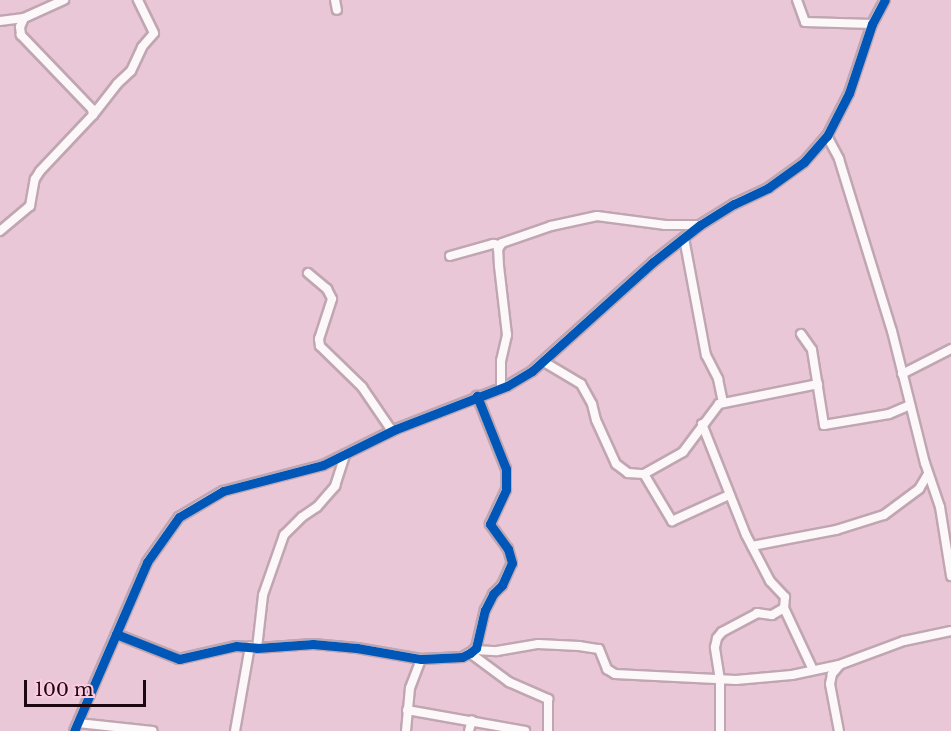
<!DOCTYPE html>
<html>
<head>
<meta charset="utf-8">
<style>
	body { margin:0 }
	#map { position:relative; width:951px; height:731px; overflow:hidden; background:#e9c7d6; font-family:"Libre Baskerville",serif }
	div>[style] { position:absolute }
	.roads { filter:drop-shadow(2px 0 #c0a6b1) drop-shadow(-2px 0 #c0a6b1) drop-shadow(0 2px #c0a6b1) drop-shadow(0 -2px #c0a6b1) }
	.minor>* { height:8px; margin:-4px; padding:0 4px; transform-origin:4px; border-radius:4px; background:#fcf7f9 }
	.cycleway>* { height:9px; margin:-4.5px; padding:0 4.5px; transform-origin:4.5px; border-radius:4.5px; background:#0057b8 }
	span { translate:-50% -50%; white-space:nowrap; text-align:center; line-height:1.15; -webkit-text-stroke:4.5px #fdcbe0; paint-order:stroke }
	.scale { position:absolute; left:24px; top:680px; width:122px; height:27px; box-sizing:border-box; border:3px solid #1d0812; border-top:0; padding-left:8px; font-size:18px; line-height:21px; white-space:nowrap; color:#1d0812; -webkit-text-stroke:4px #fdcbe0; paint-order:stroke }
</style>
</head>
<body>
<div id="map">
	<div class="roads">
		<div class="minor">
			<div style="left:335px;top:0;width:10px;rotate:79deg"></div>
			<div style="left:797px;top:0;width:23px;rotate:70deg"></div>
			<div style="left:805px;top:22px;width:67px;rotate:1.7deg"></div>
			<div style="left:0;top:21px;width:24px;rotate:-7deg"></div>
			<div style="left:93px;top:115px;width:39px;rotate:-52deg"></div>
			<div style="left:117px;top:84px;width:19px;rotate:-43deg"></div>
			<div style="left:131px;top:71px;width:26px;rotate:-65deg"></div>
			<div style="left:142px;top:47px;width:18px;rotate:-49deg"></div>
			<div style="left:154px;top:33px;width:37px;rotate:-116deg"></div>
			<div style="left:827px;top:136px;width:26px;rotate:62deg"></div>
			<div style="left:839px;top:159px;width:180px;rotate:72.9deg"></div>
			<div style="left:892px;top:331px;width:136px;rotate:76deg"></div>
			<div style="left:925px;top:463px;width:46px;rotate:71.2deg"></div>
			<div style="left:940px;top:507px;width:70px;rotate:80.9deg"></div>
			<div style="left:0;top:231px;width:39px;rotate:-40deg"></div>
			<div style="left:30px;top:206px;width:27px;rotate:-80deg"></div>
			<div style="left:35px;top:179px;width:9px;rotate:-58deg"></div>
			<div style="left:40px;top:171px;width:77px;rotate:-46.6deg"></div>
			<div style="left:93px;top:115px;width:6px;rotate:-99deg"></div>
			<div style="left:92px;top:109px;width:103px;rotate:-133.8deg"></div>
			<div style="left:21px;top:35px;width:8px;rotate:-97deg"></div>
			<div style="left:20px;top:27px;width:10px;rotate:-66deg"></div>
			<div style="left:24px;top:18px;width:44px;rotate:-24.2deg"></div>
			<div style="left:684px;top:238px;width:119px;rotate:79.4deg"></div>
			<div style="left:706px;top:355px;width:27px;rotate:63deg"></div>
			<div style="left:718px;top:379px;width:24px;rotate:78deg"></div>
			<div style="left:450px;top:256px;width:45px;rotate:-15.6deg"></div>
			<div style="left:493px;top:244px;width:7px;rotate:8deg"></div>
			<div style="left:308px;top:273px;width:25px;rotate:40deg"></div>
			<div style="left:327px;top:289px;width:11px;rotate:63deg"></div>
			<div style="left:332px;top:299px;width:42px;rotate:108deg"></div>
			<div style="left:319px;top:339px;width:7px;rotate:82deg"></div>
			<div style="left:320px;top:346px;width:59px;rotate:44.3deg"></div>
			<div style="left:362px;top:387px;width:53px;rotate:55.7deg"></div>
			<div style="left:801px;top:334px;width:19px;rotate:55deg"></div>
			<div style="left:812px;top:350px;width:76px;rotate:80.9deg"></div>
			<div style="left:824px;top:425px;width:66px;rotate:-9.6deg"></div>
			<div style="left:889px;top:414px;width:23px;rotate:-23deg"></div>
			<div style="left:544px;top:362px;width:43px;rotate:30.7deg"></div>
			<div style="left:581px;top:384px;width:23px;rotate:61deg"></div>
			<div style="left:592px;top:404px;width:16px;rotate:76deg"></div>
			<div style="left:596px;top:420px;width:48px;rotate:65.6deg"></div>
			<div style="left:616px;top:464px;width:15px;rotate:37deg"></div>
			<div style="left:628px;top:473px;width:16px;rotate:4deg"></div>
			<div style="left:644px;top:474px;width:55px;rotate:59.2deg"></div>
			<div style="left:672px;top:521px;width:63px;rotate:-24.5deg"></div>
			<div style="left:902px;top:374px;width:55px;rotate:-27deg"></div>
			<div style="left:501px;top:388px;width:27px;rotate:-90deg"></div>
			<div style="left:501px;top:361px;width:27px;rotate:-77deg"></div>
			<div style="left:507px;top:335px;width:69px;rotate:-96.6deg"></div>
			<div style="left:499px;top:266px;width:17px;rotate:-93deg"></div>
			<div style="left:498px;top:249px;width:7px;rotate:-56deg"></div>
			<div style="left:502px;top:243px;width:52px;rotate:-19.1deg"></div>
			<div style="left:551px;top:226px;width:47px;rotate:-12.3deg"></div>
			<div style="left:597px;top:216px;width:69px;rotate:7.5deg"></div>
			<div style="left:665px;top:225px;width:34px"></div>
			<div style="left:702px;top:424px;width:119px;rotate:68.4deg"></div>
			<div style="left:746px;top:535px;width:52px;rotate:62.4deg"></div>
			<div style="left:770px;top:581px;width:22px;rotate:47deg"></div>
			<div style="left:785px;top:597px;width:11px;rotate:95deg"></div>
			<div style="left:784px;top:608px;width:68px;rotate:64.9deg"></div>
			<div style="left:644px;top:474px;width:45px;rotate:-29.4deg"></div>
			<div style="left:683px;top:452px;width:60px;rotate:-53.1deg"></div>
			<div style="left:719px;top:404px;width:101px;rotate:-11.4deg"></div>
			<div style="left:752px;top:546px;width:86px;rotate:-10.8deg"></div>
			<div style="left:836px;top:530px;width:50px;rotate:-17.4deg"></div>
			<div style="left:884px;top:515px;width:44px;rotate:-36.6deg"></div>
			<div style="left:919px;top:489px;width:17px;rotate:-59deg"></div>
			<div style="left:116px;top:634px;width:68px;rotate:21.6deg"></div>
			<div style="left:179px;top:659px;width:58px;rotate:-12.8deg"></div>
			<div style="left:236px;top:646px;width:21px;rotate:5deg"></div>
			<div style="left:257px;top:648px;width:56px;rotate:-4.1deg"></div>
			<div style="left:313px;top:644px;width:44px;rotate:5.2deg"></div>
			<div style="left:357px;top:648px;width:65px;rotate:9.8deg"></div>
			<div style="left:421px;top:659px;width:41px;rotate:-2.8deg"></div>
			<div style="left:462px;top:657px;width:9px;rotate:-27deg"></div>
			<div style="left:470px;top:653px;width:8px;rotate:-40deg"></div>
			<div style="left:476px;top:648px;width:39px;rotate:-77deg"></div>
			<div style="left:485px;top:610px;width:18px;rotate:-63deg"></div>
			<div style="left:493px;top:594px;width:13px;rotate:-45deg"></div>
			<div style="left:502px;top:585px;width:24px;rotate:-66deg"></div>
			<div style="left:512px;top:563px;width:15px;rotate:-106deg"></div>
			<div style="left:508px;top:549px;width:31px;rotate:-126deg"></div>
			<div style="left:490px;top:524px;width:38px;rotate:-65deg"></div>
			<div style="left:506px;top:489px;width:20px;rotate:-90deg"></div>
			<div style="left:506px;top:469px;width:79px;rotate:-111.7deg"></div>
			<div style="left:257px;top:648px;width:53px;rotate:-83.5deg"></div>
			<div style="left:263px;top:595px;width:64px;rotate:-70.7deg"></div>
			<div style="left:284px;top:535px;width:25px;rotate:-45deg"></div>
			<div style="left:302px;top:517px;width:18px;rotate:-34deg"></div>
			<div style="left:317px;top:507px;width:28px;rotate:-49deg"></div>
			<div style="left:335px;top:486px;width:33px;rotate:-72deg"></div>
			<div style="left:475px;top:650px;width:22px;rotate:3deg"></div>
			<div style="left:497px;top:651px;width:42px;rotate:-9.7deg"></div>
			<div style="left:538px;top:644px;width:41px;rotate:2.8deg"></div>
			<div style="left:579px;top:646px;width:20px;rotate:9deg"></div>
			<div style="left:599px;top:649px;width:22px;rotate:68deg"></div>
			<div style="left:607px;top:669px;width:9px;rotate:32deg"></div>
			<div style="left:615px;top:674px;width:121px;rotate:2.8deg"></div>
			<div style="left:736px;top:680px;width:56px;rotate:-5.1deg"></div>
			<div style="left:792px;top:675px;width:48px;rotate:-12deg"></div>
			<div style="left:839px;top:665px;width:69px;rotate:-20.3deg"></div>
			<div style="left:904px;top:641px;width:48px;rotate:-12deg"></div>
			<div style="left:470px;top:653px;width:49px;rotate:36.6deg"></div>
			<div style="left:509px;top:682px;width:43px;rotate:23.6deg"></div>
			<div style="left:548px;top:699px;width:32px;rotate:90deg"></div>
			<div style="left:839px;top:666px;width:11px;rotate:131deg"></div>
			<div style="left:832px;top:674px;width:10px;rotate:101deg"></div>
			<div style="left:830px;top:684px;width:48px;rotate:79.2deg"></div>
			<div style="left:407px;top:710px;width:120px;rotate:10.1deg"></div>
			<div style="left:78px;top:723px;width:75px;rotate:6.1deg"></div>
			<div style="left:74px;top:731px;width:184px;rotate:-66.6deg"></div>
			<div style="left:147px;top:562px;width:55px;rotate:-54.6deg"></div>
			<div style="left:179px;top:517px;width:51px;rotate:-30.6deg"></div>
			<div style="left:223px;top:491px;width:103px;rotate:-14.6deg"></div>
			<div style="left:323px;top:465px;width:81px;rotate:-26.3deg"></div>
			<div style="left:396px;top:429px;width:119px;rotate:-21.2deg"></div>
			<div style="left:507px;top:386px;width:29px;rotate:-31deg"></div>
			<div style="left:532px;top:371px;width:163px;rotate:-42deg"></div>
			<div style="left:653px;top:262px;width:60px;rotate:-38.2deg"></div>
			<div style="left:700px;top:225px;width:40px;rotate:-32deg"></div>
			<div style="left:734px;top:204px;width:38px;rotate:-25deg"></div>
			<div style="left:768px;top:188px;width:44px;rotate:-35.8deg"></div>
			<div style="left:804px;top:162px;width:35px;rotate:-49deg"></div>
			<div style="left:827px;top:136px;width:48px;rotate:-62.9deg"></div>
			<div style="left:849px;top:93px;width:73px;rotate:-71.6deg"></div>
			<div style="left:872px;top:24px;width:27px;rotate:-62deg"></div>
			<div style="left:235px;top:731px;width:86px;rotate:-80deg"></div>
			<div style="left:406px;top:731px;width:43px;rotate:-84.7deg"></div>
			<div style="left:410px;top:688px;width:31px;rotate:-69deg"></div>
			<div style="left:469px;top:731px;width:11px;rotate:-75deg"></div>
			<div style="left:720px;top:731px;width:51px;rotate:-90deg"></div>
			<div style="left:720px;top:680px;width:33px;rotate:-99deg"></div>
			<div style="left:715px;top:647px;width:9px;rotate:-77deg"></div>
			<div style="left:717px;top:638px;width:8px;rotate:-50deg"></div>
			<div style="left:722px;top:632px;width:40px;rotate:-28deg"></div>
			<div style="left:757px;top:613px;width:15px;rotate:8deg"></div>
			<div style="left:772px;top:615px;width:14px;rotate:-30deg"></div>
		</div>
	</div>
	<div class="cycleway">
		<div style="left:116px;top:634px;width:68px;rotate:21.6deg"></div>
		<div style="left:179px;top:659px;width:58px;rotate:-12.8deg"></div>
		<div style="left:236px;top:646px;width:21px;rotate:5deg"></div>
		<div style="left:257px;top:648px;width:56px;rotate:-4.1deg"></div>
		<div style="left:313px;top:644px;width:44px;rotate:5.2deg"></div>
		<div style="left:357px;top:648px;width:65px;rotate:9.8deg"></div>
		<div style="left:421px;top:659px;width:41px;rotate:-2.8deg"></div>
		<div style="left:462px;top:657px;width:9px;rotate:-27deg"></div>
		<div style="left:470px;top:653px;width:8px;rotate:-40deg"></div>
		<div style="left:476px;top:648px;width:39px;rotate:-77deg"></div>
		<div style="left:485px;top:610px;width:18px;rotate:-63deg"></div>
		<div style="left:493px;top:594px;width:13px;rotate:-45deg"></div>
		<div style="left:502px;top:585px;width:24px;rotate:-66deg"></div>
		<div style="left:512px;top:563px;width:15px;rotate:-106deg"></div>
		<div style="left:508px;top:549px;width:31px;rotate:-126deg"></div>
		<div style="left:490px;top:524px;width:38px;rotate:-65deg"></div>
		<div style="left:506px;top:489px;width:20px;rotate:-90deg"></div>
		<div style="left:506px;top:469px;width:79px;rotate:-111.7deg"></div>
		<div style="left:74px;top:731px;width:184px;rotate:-66.6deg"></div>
		<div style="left:147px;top:562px;width:55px;rotate:-54.6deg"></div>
		<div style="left:179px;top:517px;width:51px;rotate:-30.6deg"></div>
		<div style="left:223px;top:491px;width:103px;rotate:-14.6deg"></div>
		<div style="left:323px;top:465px;width:81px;rotate:-26.3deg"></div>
		<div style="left:396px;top:429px;width:119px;rotate:-21.2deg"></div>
		<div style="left:507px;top:386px;width:29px;rotate:-31deg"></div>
		<div style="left:532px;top:371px;width:163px;rotate:-42deg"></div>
		<div style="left:653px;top:262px;width:60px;rotate:-38.2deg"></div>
		<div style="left:700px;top:225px;width:40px;rotate:-32deg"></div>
		<div style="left:734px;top:204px;width:38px;rotate:-25deg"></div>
		<div style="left:768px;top:188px;width:44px;rotate:-35.8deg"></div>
		<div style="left:804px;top:162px;width:35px;rotate:-49deg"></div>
		<div style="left:827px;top:136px;width:48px;rotate:-62.9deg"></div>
		<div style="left:849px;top:93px;width:73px;rotate:-71.6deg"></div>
		<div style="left:872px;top:24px;width:27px;rotate:-62deg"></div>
	</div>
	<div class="scale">100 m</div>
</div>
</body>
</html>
